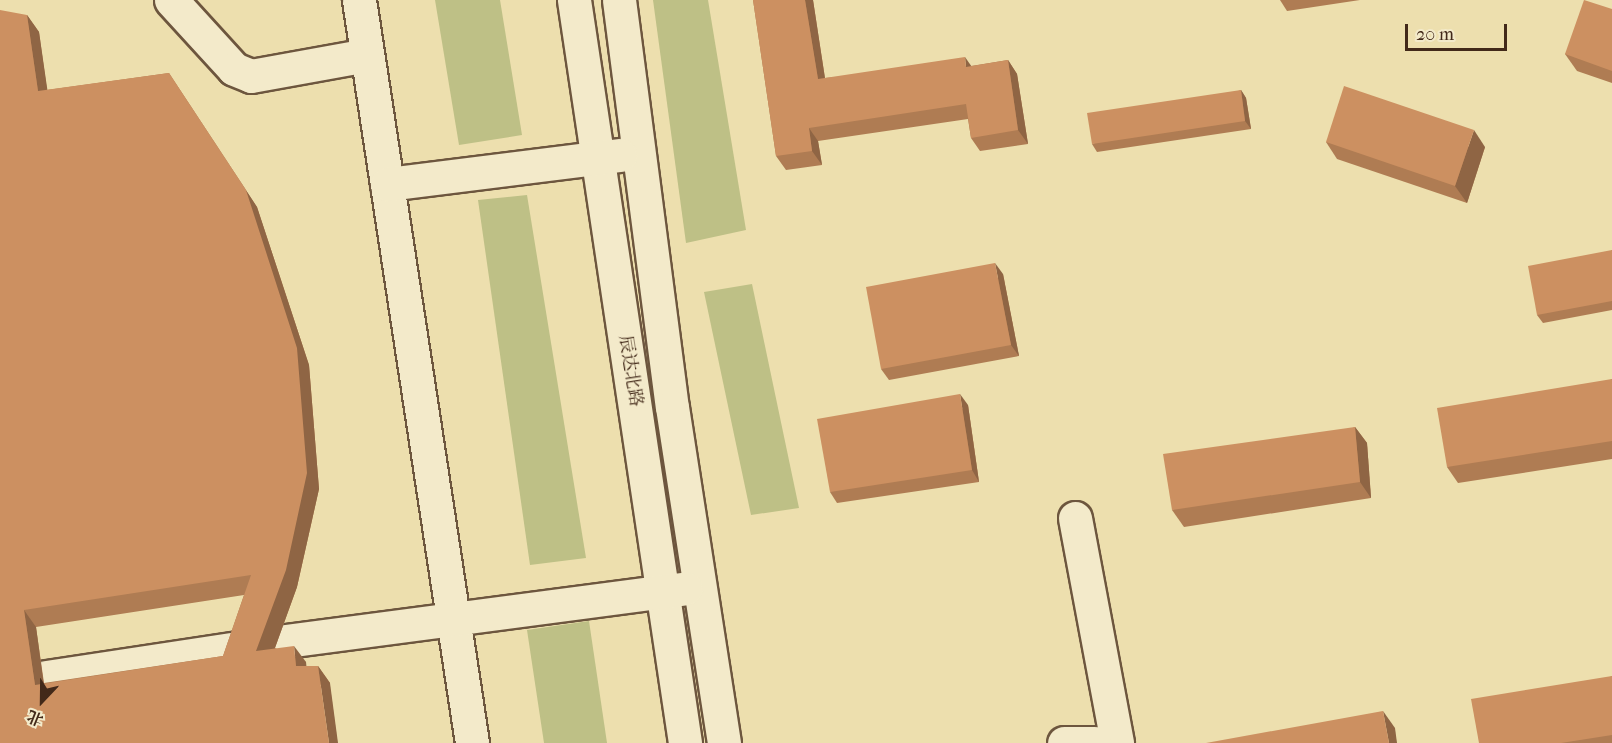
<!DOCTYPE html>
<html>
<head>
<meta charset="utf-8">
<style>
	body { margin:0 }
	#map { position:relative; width:1612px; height:743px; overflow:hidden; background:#eddfae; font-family:"IM FELL French Canon","Noto Serif SC",serif }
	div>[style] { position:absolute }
	.green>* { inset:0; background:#bec086 }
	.roads { filter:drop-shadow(2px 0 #6d563e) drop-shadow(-2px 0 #6d563e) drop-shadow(0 2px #6d563e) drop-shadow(0 -2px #6d563e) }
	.minor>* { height:33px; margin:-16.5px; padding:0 16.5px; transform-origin:16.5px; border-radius:16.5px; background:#f3eaca }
	.wall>* { inset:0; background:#af7c53 }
	.shaded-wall>* { inset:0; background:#8f6544 }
	.building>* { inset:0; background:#cc9061 }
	span { translate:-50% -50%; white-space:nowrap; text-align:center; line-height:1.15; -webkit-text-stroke:5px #f3eaca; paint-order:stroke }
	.street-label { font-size:18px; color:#422919 }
	.north { position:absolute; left:12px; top:671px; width:60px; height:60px; -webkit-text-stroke:4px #f3eaca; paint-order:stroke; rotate:202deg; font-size:16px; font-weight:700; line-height:24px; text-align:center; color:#422919 }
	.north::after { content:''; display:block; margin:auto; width:21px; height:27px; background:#422919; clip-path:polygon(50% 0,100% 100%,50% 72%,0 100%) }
	.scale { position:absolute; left:1405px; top:24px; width:102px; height:27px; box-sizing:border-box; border:3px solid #422919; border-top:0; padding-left:8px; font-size:18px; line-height:21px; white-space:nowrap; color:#422919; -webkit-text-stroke:4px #f3eaca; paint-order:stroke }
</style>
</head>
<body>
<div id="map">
	<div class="green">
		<div style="clip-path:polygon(435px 0,500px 0,522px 135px,459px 145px)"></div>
		<div style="clip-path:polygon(653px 0,708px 0,746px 230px,686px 243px)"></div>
		<div style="clip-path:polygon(527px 195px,586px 558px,530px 565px,478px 200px)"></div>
		<div style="clip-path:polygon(752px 284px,799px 508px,751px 515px,704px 292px)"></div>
		<div style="clip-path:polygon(589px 621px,607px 743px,544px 743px,527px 630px)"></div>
	</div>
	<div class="roads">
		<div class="minor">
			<div style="left:171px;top:0;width:93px;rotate:47.6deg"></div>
			<div style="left:234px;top:69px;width:18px;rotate:22deg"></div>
			<div style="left:251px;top:76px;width:118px;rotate:-10.3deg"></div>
			<div style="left:359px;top:0;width:752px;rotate:81.35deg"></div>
			<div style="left:574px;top:0;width:751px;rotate:81.5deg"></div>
			<div style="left:619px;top:0;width:410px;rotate:82.6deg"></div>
			<div style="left:672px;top:407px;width:340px;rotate:81.2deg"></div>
			<div style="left:387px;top:184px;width:235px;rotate:-7.1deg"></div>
			<div style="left:1075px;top:518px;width:229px;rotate:79.4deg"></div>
			<div style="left:286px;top:641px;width:403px;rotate:-7.5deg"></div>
			<div style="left:46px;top:677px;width:194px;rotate:-8.6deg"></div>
			<div style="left:1064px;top:743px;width:30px"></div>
		</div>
	</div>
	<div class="wall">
		<div style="clip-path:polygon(753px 0,813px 0,825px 78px,971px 66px,1008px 60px,1017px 74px,1028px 144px,980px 151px,971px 138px,968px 119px,818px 141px,822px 165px,786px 170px,776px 156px)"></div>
		<div style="clip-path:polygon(1280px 0,1360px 0,1287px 11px)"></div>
		<div style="clip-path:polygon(1612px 9px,1612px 83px,1577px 71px,1565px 54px)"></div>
		<div style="clip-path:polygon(evenodd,27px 15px,39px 32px,47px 90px,169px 73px,257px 207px,309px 365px,319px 489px,297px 587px,275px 648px,306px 662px,306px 666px,318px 666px,330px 683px,0 743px,27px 15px,244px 595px,223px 656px,44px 683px,36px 627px,244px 595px)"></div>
		<div style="clip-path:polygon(1241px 90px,1246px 98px,1251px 129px,1097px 152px,1092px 144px)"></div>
		<div style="clip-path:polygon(1326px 142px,1485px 147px,1467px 203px,1337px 159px)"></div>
		<div style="clip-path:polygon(1612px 250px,1612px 310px,1543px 323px,1537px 315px)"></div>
		<div style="clip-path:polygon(1003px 274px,1019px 356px,889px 380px,881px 369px)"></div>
		<div style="clip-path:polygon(1612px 379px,1612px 459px,1458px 483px,1447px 467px)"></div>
		<div style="clip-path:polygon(968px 405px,979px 482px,837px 503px,830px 492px)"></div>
		<div style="clip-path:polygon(1355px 427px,1367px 443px,1371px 498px,1184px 527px,1172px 510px)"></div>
		<div style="clip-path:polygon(1612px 676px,1612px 743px,1479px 743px)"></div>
	</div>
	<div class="shaded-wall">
		<div style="clip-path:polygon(805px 0,813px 0,827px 92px,818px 79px)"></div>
		<div style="clip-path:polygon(27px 15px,39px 32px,50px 108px,38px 91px)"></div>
		<div style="clip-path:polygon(965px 57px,974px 70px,966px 67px)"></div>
		<div style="clip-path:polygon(1008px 60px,1017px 74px,1028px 144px,1018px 130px)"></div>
		<div style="clip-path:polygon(169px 73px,257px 207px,309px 365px,319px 489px,297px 587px,268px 667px,256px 651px,246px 190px)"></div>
		<div style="clip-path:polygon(1241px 90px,1246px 98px,1251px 129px,1245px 121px)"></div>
		<div style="clip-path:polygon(809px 128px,818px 141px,822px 165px,812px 151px)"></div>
		<div style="clip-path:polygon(1474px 130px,1485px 147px,1467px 203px,1455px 186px)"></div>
		<div style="clip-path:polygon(995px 263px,1003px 274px,1019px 356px,1011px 345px)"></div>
		<div style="clip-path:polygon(960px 394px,968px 405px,979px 482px,972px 470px)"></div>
		<div style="clip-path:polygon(1355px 427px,1367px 443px,1371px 498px,1360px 482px)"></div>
		<div style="clip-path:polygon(24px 610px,36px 627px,46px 701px,35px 685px)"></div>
		<div style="clip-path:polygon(294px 646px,306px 662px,308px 683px,296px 666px)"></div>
		<div style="clip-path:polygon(318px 666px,330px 683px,338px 743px,329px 743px)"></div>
		<div style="clip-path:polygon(1383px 711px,1395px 728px,1397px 743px,1389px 743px)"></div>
	</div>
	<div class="building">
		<div style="clip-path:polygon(753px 0,805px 0,818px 79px,965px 57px,966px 67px,1008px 60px,1018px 130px,971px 138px,966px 104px,809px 128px,812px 151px,776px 156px)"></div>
		<div style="clip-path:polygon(1584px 0,1612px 9px,1612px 71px,1565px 54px)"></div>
		<div style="clip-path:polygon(evenodd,0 10px,27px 15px,38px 91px,169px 73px,246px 190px,297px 348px,307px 473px,286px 570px,256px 651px,294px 646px,296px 666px,318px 666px,329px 743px,0 743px,0 10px,251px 575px,223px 656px,35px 685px,24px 610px,251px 575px)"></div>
		<div style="clip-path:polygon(1344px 86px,1474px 130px,1455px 186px,1326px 142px)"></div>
		<div style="clip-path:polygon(1241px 90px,1245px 121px,1092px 144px,1087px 113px)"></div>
		<div style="clip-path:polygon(1612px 250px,1612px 301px,1537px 315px,1528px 266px)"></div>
		<div style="clip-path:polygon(995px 263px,1011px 345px,881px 369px,866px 287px)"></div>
		<div style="clip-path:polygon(1612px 379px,1612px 441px,1447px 467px,1437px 408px)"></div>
		<div style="clip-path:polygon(960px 394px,972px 470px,830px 492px,817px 419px)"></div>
		<div style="clip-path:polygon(1355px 427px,1360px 482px,1172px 510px,1163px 454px)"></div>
		<div style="clip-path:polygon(1612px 676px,1612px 735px,1561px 743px,1479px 743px,1471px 699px)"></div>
		<div style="clip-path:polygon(1383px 711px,1389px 743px,1206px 743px)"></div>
	</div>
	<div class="street-label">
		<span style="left:630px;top:371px;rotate:81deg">辰达北路</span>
	</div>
	<div class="north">北</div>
	<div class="scale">20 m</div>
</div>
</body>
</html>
